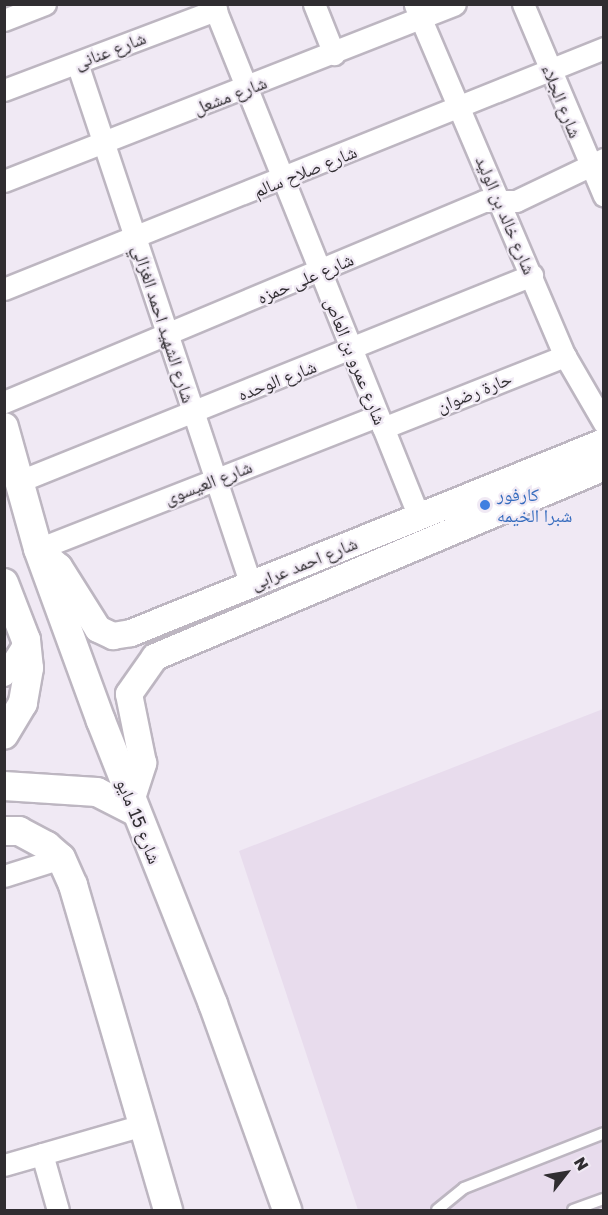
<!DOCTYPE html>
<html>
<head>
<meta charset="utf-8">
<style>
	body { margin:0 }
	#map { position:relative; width:608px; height:1215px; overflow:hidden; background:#f0e9f4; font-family:"Golos Text","Noto Naskh Arabic",sans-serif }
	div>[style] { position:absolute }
	.built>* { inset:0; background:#e8dced }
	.roads { filter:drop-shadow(2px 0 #bdb6c1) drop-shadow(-2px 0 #bdb6c1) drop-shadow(0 2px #bdb6c1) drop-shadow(0 -2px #bdb6c1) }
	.service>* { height:10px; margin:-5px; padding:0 5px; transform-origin:5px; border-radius:5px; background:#fff }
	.minor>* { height:21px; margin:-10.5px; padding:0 10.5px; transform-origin:10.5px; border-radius:10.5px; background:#fff }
	.tertiary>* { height:26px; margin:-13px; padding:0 13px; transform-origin:13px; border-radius:13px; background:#fff }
	.secondary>* { height:28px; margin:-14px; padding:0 14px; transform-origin:14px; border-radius:14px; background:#fff }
	.dots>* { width:16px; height:16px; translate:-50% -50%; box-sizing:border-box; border:3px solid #f0e9f4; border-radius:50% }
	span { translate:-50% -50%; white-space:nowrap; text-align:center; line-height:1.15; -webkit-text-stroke:4.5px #f0e9f4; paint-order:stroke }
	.street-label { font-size:18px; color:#302d31 }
	.shop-label { font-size:18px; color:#366cbe }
	.left { translate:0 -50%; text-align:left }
	.frame { position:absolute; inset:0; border:6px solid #302d31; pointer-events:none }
	.north { position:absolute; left:536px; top:1143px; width:60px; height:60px; -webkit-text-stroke:4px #f0e9f4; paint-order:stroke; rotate:59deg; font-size:16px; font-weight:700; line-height:24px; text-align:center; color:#302d31 }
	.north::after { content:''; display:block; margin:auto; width:21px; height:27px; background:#302d31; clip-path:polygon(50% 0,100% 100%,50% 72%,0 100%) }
</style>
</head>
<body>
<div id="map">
	<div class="built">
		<div style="clip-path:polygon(603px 709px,603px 1210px,358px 1210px,239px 851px)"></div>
	</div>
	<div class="roads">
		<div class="service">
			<div style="left:437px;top:1210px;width:35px;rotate:-39deg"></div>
			<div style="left:464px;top:1188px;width:150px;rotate:-21.4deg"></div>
			<div style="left:573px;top:1210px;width:33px;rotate:-20deg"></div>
		</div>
		<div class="minor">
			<div style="left:213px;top:4px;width:553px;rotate:68.12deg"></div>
			<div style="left:314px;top:4px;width:54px;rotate:68.2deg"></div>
			<div style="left:523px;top:4px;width:208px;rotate:67.1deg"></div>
			<div style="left:415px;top:5px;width:382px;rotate:66.9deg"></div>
			<div style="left:565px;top:356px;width:78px;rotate:59.8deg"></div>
			<div style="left:4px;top:20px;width:44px;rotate:-21.3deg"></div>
			<div style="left:77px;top:63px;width:550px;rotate:71.57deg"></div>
			<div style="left:4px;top:90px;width:227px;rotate:-20.7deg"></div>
			<div style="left:4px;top:181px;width:484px;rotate:-21.4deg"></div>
			<div style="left:4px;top:289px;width:647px;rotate:-21.88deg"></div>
			<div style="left:4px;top:402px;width:520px;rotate:-22.72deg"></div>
			<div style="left:484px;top:201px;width:32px"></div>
			<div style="left:516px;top:201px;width:98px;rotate:-25.5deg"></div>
			<div style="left:383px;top:428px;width:196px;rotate:-21.6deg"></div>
			<div style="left:20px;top:481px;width:552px;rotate:-21.92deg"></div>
			<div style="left:38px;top:549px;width:365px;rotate:-21.4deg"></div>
			<div style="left:4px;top:675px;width:41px;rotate:-57.8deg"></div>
			<div style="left:4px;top:876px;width:60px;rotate:-17.5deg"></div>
			<div style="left:42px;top:1154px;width:58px;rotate:74.1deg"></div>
			<div style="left:4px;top:1165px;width:145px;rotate:-16.1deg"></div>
		</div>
		<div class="tertiary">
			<div style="left:38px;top:549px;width:28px;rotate:41deg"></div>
			<div style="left:59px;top:567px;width:73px;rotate:57.8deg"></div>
			<div style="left:98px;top:629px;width:17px;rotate:25deg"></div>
			<div style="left:113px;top:636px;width:18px;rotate:-9deg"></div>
			<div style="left:131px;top:633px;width:510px;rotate:-21.99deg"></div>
			<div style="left:131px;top:801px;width:40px;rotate:-72deg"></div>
			<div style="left:143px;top:763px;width:70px;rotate:-101.5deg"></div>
			<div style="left:129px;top:694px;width:45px;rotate:-54.9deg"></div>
			<div style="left:155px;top:657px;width:488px;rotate:-22.9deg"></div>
		</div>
		<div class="secondary">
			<div style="left:4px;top:427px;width:127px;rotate:74.4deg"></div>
			<div style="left:38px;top:549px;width:183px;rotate:69.9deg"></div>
			<div style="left:101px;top:721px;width:304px;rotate:68.4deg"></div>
			<div style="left:213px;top:1004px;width:219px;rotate:70.2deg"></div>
			<div style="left:4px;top:583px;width:61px;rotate:68.9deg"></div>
			<div style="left:26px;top:640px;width:28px;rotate:84deg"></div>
			<div style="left:29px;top:668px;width:36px;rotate:100deg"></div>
			<div style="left:23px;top:703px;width:37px;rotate:121deg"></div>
			<div style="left:4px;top:786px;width:93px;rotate:3.7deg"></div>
			<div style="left:97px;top:792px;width:44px;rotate:27.1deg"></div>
			<div style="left:4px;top:831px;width:15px"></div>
			<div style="left:19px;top:831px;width:32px;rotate:28deg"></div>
			<div style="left:47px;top:846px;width:18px;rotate:41deg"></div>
			<div style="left:61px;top:858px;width:30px;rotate:66deg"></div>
			<div style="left:73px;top:885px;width:339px;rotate:73.7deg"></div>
		</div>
	</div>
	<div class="dots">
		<div style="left:485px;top:505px;background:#3f7fe0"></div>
	</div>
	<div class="street-label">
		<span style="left:110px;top:50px;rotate:-21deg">شارع عنانى</span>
		<span style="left:230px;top:95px;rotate:-21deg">شارع مشعل</span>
		<span style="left:562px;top:101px;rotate:68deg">شارع الجلاء</span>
		<span style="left:305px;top:171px;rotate:-22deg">شارع صلاح سالم</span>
		<span style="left:506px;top:215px;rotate:67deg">شارع خالد بن الوليد</span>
		<span style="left:305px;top:278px;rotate:-23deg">شارع على حمزه</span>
		<span style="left:164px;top:324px;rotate:72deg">شارع الشهيد احمد الغزالي</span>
		<span style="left:356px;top:361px;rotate:68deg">شارع عمرو بن العاص</span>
		<span style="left:277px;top:380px;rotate:-21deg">شارع الوحده</span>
		<span style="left:474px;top:392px;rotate:-22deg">حارة رضوان</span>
		<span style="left:208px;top:482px;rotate:-21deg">شارع العيسوى</span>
		<span style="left:304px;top:563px;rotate:-22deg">شارع احمد عرابى</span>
		<span style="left:139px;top:821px;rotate:68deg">شارع 15 مايو</span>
	</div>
	<div class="shop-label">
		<span class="left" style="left:497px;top:505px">كارفور<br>شبرا الخيمه</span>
	</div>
	<div class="frame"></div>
	<div class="north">N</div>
</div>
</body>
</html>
